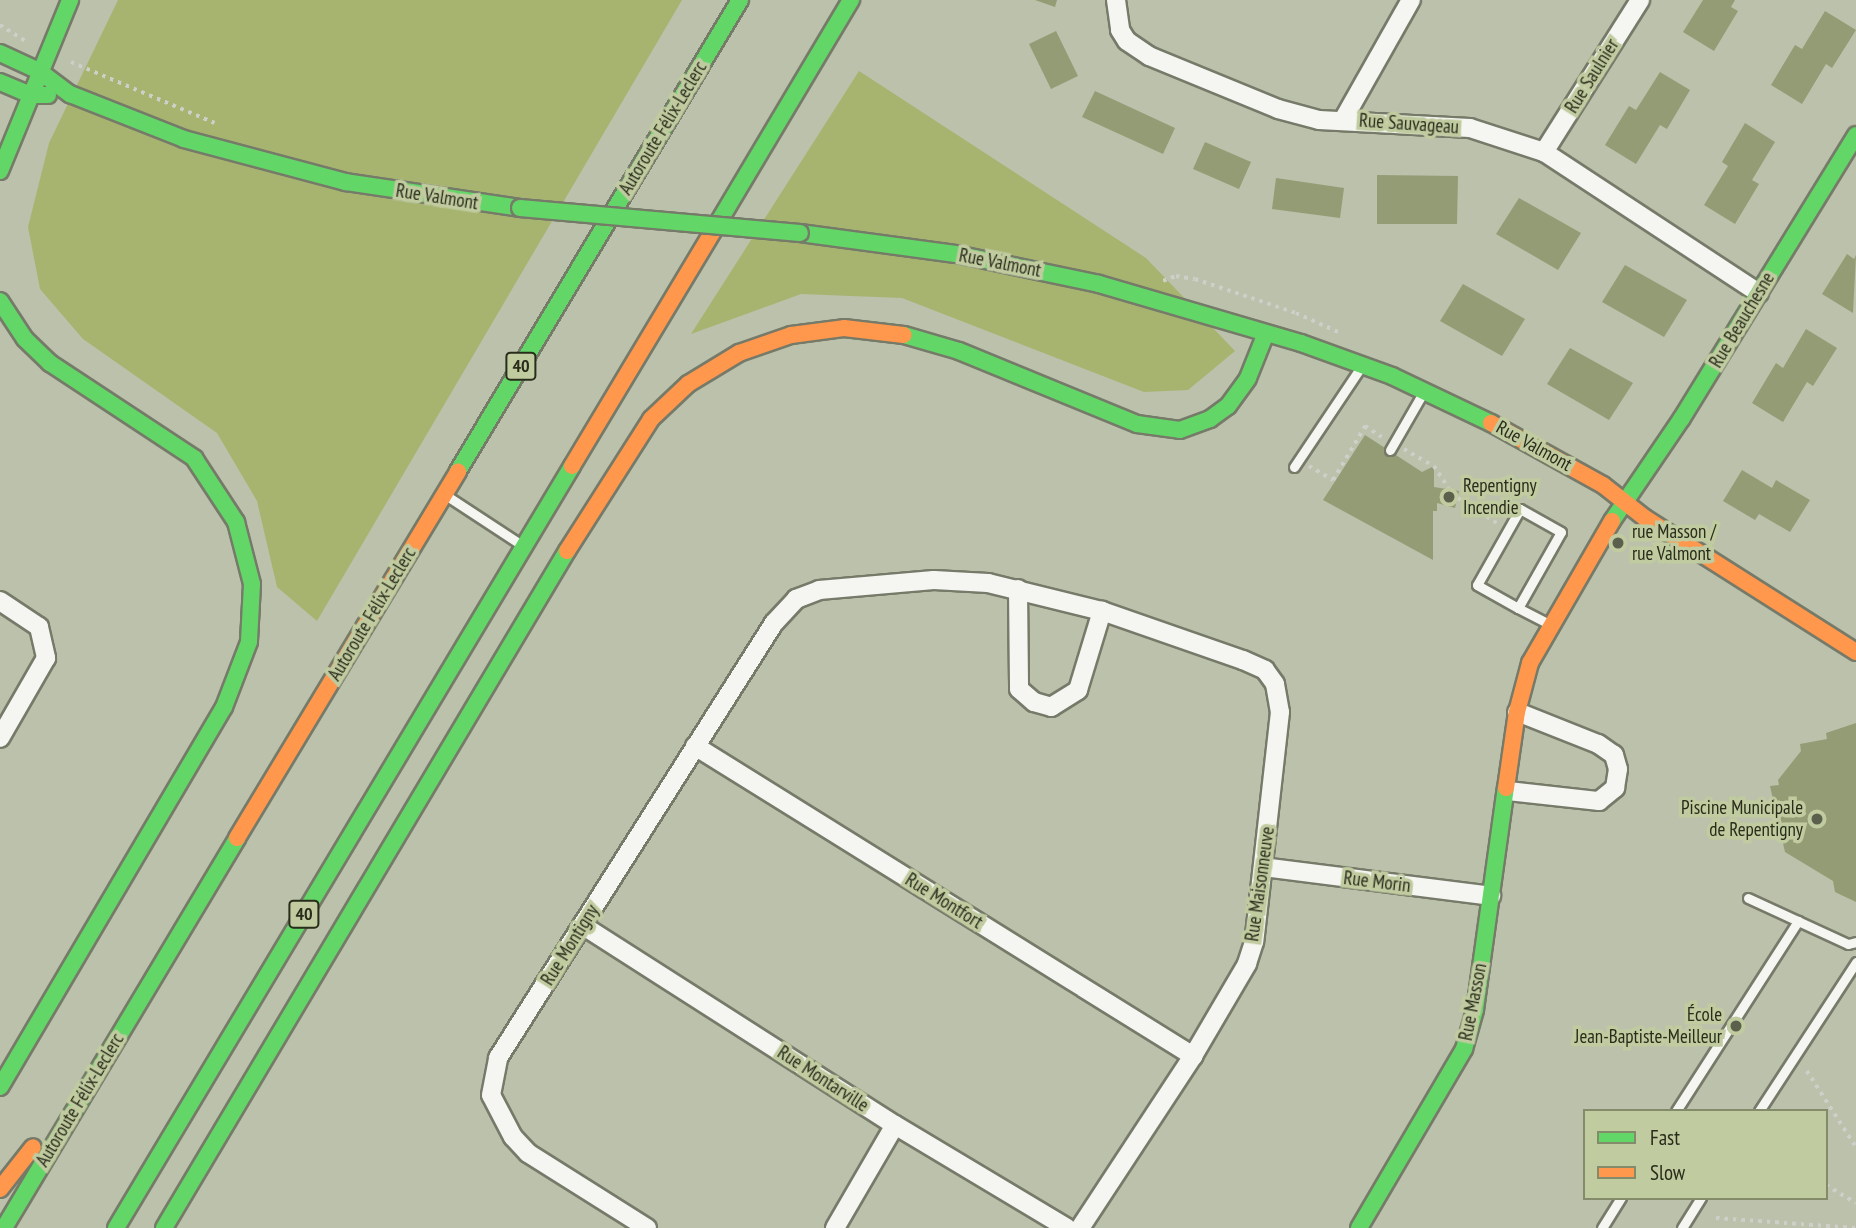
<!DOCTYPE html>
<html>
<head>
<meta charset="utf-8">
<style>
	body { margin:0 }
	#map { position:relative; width:1856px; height:1228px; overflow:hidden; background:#bbc1aa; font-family:"PT Sans Narrow",sans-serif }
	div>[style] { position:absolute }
	.green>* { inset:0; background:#a6b470 }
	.building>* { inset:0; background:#949c75 }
	.path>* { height:3.5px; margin-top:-1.75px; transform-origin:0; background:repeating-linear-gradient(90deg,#cdcfc8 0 3.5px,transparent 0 8.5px) }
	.roads { filter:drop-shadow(2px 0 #767a69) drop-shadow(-2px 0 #767a69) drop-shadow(0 2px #767a69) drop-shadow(0 -2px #767a69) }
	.lane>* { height:9px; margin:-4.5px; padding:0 4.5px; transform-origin:4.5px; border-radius:4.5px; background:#f5f6f2 }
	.street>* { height:18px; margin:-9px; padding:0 9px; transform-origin:9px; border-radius:9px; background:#f5f6f2 }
	.fast>* { height:16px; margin:-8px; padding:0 8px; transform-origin:8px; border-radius:8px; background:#63d668 }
	.slow>* { height:16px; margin:-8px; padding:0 8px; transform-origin:8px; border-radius:8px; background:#ff974d }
	.bridges { filter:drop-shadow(2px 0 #767a69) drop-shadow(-2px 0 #767a69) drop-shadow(0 2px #767a69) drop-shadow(0 -2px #767a69) }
	.fast-bridge>* { height:16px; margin:-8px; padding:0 8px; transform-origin:8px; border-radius:8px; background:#63d668 }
	.dots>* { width:19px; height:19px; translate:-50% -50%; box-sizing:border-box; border:4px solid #c0cba0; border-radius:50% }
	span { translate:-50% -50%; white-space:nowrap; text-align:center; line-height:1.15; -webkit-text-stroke:7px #c0cba0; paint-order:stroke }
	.shield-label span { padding:2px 5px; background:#c0cba0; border:2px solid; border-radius:5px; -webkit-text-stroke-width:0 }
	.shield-label { font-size:18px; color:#282c1b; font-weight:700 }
	.street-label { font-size:19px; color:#282c1b }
	.poi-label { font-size:19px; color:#282c1b }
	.left { translate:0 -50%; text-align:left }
	.right { translate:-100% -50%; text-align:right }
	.legend { position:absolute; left:1583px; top:1109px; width:245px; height:91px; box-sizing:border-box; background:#c0cba0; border:2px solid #838b6b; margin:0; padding:9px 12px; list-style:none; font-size:21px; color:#282c1b }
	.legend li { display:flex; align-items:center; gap:14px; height:35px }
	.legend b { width:35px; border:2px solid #838b6b }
</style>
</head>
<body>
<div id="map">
	<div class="green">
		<div style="clip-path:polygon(118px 0,682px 0,317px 621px,277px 587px,257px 501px,217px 433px,83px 339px,40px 289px,28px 227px,49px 143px)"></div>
		<div style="clip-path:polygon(859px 71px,1146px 258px,1235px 351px,1188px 390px,1144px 392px,902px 298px,801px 294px,691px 334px)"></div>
	</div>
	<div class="building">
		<div style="clip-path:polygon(1035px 0,1057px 0,1055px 7px)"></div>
		<div style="clip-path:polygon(1703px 0,1735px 0,1731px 7px,1738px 11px,1714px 51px,1683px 32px)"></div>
		<div style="clip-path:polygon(1825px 11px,1856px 30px,1832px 68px,1826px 64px,1802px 104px,1771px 85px,1795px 45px,1802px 49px)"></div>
		<div style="clip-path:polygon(1056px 31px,1078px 76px,1051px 89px,1029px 44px)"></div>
		<div style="clip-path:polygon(1660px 72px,1690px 90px,1667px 129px,1660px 125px,1636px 164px,1605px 145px,1629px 106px,1636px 110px)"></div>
		<div style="clip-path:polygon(1095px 91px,1175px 128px,1163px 154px,1082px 117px)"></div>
		<div style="clip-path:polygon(1745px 123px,1775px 142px,1752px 180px,1759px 184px,1735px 224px,1704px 205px,1728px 166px,1722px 162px)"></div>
		<div style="clip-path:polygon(1205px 142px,1251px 162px,1239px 189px,1193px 169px)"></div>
		<div style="clip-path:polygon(1377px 175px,1458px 176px,1457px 224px,1377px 224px)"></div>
		<div style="clip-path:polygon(1276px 178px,1344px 188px,1340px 218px,1272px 209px)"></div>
		<div style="clip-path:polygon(1519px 198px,1581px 233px,1558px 270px,1496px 234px)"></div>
		<div style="clip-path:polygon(1847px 254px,1854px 259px,1856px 255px,1853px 313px,1822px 294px)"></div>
		<div style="clip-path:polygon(1625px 265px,1687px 300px,1664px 337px,1602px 302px)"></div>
		<div style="clip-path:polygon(1463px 284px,1525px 319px,1502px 356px,1440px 321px)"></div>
		<div style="clip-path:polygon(1806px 329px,1837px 348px,1813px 386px,1807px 382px,1783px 422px,1752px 403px,1776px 363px,1783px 368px)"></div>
		<div style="clip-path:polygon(1570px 348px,1633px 383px,1609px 420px,1547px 384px)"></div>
		<div style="clip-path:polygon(1365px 435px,1422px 472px,1434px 466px,1434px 487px,1459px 491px,1455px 508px,1437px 503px,1437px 511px,1433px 511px,1433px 560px,1323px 500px)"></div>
		<div style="clip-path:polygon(1742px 470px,1772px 488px,1776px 480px,1810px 500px,1790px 532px,1759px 514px,1755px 520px,1723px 501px)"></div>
		<div style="clip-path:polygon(1856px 723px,1856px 902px,1835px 892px,1833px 881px,1785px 852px,1770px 786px,1779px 785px,1778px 780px,1801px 751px,1800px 744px,1827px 739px,1826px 733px)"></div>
	</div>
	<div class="path">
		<div style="left:0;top:25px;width:31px;rotate:32deg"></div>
		<div style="left:71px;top:62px;width:156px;rotate:23deg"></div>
		<div style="left:1163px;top:281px;width:14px;rotate:-21deg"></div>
		<div style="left:1176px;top:276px;width:19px;rotate:9deg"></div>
		<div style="left:1195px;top:279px;width:107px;rotate:18.6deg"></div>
		<div style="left:1296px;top:313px;width:51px;rotate:24.1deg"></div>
		<div style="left:1404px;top:449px;width:34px;rotate:30deg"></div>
		<div style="left:1434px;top:466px;width:27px;rotate:56deg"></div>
		<div style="left:1309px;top:466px;width:28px;rotate:30deg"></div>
		<div style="left:1333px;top:480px;width:63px;rotate:-59.3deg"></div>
		<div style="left:1365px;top:426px;width:20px;rotate:33deg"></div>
		<div style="left:1458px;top:498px;width:46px;rotate:32.7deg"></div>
		<div style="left:1807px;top:1071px;width:90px;rotate:57.2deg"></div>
		<div style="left:1826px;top:1185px;width:35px;rotate:31deg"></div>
		<div style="left:1716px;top:1218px;width:140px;rotate:4.1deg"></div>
	</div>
	<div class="roads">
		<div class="lane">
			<div style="left:1390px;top:450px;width:68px;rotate:-60deg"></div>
			<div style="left:1294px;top:467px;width:120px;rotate:-56.2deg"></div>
			<div style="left:450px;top:498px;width:84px;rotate:33.3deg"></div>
			<div style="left:1518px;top:608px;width:87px;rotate:-60.5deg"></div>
			<div style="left:1561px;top:532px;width:47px;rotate:-150.7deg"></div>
			<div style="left:1520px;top:509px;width:87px;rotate:119.5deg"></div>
			<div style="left:1477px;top:585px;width:47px;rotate:29.3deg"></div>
			<div style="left:1518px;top:608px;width:35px;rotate:27deg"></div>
			<div style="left:1748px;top:898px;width:110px;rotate:24.7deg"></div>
			<div style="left:1848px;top:944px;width:8px;rotate:-14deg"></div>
			<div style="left:1676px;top:1111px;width:226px;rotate:-57.3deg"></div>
			<div style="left:1759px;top:1111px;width:178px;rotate:-56.9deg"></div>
			<div style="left:1602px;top:1228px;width:36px;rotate:-58deg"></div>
			<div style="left:1682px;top:1228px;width:36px;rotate:-58deg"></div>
		</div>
		<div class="street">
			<div style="left:1116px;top:0;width:30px;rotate:82deg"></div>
			<div style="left:1120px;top:30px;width:13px;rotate:58deg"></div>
			<div style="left:1127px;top:41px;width:27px;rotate:34deg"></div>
			<div style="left:1149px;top:56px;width:139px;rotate:22.3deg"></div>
			<div style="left:1278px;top:109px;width:42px;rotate:15deg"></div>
			<div style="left:1319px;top:120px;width:151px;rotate:3deg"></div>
			<div style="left:1470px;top:128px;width:78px;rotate:18deg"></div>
			<div style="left:1544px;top:152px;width:257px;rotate:33.3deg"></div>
			<div style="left:1343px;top:120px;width:138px;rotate:-60.5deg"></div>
			<div style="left:1544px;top:152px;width:180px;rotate:-57.7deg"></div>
			<div style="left:1018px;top:589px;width:100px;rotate:89.4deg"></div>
			<div style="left:1019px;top:689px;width:20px;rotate:41deg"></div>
			<div style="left:1034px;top:702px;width:18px;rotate:16deg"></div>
			<div style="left:1051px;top:707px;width:32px;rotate:-32deg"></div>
			<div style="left:1078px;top:690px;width:83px;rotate:-73.1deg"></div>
			<div style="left:0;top:601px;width:47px;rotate:33.7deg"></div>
			<div style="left:39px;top:627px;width:32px;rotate:77deg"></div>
			<div style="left:46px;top:658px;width:92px;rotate:119.9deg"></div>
			<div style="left:695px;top:746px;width:587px;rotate:31.9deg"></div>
			<div style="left:1508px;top:791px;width:92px;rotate:6.3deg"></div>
			<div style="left:1599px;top:801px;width:21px;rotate:-39deg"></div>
			<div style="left:1615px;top:788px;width:19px;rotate:-81deg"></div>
			<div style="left:1618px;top:769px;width:15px;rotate:-106deg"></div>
			<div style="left:1614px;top:755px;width:19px;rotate:-145deg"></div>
			<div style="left:1598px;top:744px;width:87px;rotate:-158.4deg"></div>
			<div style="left:1263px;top:867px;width:230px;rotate:7.2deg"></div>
			<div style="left:582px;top:925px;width:371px;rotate:32.6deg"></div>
			<div style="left:895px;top:1125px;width:200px;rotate:30.9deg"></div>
			<div style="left:647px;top:1228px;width:141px;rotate:-147.8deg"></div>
			<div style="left:528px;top:1153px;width:22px;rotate:-133deg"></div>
			<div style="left:513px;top:1137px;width:47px;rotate:-117.6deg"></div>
			<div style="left:491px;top:1095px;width:38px;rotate:-79deg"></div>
			<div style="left:498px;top:1058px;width:515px;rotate:-57.61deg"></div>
			<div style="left:774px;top:623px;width:33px;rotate:-47deg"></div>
			<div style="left:796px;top:599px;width:25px;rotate:-21deg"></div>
			<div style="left:819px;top:590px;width:115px;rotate:-5deg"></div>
			<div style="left:934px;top:580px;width:54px;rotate:3.2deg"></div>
			<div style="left:988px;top:583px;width:117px;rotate:13.8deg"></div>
			<div style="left:1102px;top:611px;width:149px;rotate:19.2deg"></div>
			<div style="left:1243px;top:660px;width:24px;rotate:24deg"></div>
			<div style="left:1265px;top:670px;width:17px;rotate:54deg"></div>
			<div style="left:1275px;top:684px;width:28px;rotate:80deg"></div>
			<div style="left:1280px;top:712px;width:231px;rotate:96.4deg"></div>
			<div style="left:1254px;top:942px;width:23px;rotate:108deg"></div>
			<div style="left:1247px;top:964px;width:107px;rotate:120.4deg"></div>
			<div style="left:1193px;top:1056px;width:206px;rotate:123.3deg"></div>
			<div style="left:835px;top:1228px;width:119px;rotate:-59.8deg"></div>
		</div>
		<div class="fast">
			<div style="left:0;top:53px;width:43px;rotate:24.8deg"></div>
			<div style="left:39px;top:71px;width:39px;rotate:37deg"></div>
			<div style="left:70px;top:94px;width:123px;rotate:21.5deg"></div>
			<div style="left:184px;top:139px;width:168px;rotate:14.9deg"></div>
			<div style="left:346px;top:182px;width:176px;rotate:8.5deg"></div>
			<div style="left:0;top:82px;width:33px;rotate:23deg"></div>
			<div style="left:30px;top:95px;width:18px"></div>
			<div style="left:0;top:171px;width:185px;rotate:-67.7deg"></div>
			<div style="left:718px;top:223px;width:260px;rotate:-59.2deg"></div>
			<div style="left:800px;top:233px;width:157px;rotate:7.7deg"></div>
			<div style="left:956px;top:254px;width:146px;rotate:11.8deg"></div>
			<div style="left:1099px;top:284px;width:210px;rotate:16.3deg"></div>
			<div style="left:1301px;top:343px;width:97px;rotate:19.9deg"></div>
			<div style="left:1392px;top:376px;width:110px;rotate:25.4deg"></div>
			<div style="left:0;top:301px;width:45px;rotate:56.7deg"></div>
			<div style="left:25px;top:339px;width:35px;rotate:44deg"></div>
			<div style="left:50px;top:363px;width:173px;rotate:33.4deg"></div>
			<div style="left:194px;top:458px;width:77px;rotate:56.7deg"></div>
			<div style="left:236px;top:522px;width:64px;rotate:75.5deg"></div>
			<div style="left:252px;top:584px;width:58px;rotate:93deg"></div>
			<div style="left:249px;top:642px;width:70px;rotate:111deg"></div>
			<div style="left:224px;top:707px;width:441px;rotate:120.5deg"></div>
			<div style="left:904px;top:335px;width:57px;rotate:16.2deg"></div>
			<div style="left:959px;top:351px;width:192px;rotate:22.3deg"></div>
			<div style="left:1137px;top:424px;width:43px;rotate:7.9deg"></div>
			<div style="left:1180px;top:430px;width:32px;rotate:-20deg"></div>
			<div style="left:1210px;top:419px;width:22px;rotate:-36deg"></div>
			<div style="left:1228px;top:406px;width:34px;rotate:-54deg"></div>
			<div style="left:1248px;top:378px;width:48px;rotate:-68.2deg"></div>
			<div style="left:458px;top:471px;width:549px;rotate:-59.09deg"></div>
			<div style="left:1612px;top:521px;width:125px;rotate:-55.8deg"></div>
			<div style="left:1682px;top:418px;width:332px;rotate:-58.4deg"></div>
			<div style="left:4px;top:1228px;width:454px;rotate:-59.1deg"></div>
			<div style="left:116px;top:1228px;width:888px;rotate:-59.1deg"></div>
			<div style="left:164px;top:1228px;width:788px;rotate:-59.24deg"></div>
			<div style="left:1359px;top:1228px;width:208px;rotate:-59.6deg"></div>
			<div style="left:1464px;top:1049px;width:41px;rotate:-74.2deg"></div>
			<div style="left:1475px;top:1010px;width:224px;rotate:-82.1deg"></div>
		</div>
		<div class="slow">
			<div style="left:1491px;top:423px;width:128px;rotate:29deg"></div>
			<div style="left:1603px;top:485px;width:53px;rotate:38.2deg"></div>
			<div style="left:1645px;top:518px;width:250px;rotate:32.4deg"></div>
			<div style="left:572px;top:466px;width:283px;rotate:-59deg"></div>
			<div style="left:567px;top:551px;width:156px;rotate:-57.5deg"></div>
			<div style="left:651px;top:419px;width:51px;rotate:-43.4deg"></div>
			<div style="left:688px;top:384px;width:60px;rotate:-31.3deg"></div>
			<div style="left:739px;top:353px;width:55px;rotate:-19.1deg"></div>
			<div style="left:791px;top:335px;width:53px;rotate:-7.5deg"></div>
			<div style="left:844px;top:328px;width:60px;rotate:6.7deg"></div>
			<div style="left:1506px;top:788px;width:77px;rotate:-81.8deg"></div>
			<div style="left:1517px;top:712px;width:51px;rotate:-75.1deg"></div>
			<div style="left:1530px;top:663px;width:164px;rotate:-60deg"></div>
			<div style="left:237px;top:838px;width:428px;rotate:-58.9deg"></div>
			<div style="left:0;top:1189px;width:53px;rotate:-51.8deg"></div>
		</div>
	</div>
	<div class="bridges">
		<div class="fast-bridge">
			<div style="left:520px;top:208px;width:281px;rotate:5.1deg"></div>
		</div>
	</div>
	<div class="dots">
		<div style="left:1449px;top:497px;background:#5b604d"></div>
		<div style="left:1618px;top:543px;background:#5b604d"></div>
		<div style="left:1817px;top:819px;background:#5b604d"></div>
		<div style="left:1736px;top:1026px;background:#5b604d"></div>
	</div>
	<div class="shield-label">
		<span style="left:521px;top:366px">40</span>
		<span style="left:304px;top:914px">40</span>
	</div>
	<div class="street-label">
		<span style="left:1592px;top:76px;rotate:-58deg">Rue Saulnier</span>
		<span style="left:1409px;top:124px;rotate:4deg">Rue Sauvageau</span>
		<span style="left:663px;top:128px;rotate:-59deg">Autoroute Félix-Leclerc</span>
		<span style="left:437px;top:197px;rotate:9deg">Rue Valmont</span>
		<span style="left:1000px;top:263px;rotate:11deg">Rue Valmont</span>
		<span style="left:1742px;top:320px;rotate:-59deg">Rue Beauchesne</span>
		<span style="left:1534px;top:446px;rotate:29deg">Rue Valmont</span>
		<span style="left:372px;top:614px;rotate:-59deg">Autoroute Félix-Leclerc</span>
		<span style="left:1377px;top:882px;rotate:7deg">Rue Morin</span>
		<span style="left:1260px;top:884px;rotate:-82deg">Rue Maisonneuve</span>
		<span style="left:944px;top:901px;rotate:32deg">Rue Montfort</span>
		<span style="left:570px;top:945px;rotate:-58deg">Rue Montigny</span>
		<span style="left:1473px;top:1002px;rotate:-79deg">Rue Masson</span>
		<span style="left:823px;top:1079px;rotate:33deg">Rue Montarville</span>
		<span style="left:80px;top:1100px;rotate:-59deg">Autoroute Félix-Leclerc</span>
	</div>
	<div class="poi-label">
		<span class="left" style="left:1463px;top:497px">Repentigny<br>Incendie</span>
		<span class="left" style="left:1632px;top:543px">rue Masson /<br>rue Valmont</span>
		<span class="right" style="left:1803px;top:819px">Piscine Municipale<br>de Repentigny</span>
		<span class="right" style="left:1722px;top:1026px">École<br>Jean-Baptiste-Meilleur</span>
	</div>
	<ul class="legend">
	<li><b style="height:9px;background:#63d668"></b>Fast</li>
	<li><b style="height:9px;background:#ff974d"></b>Slow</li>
	</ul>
</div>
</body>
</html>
